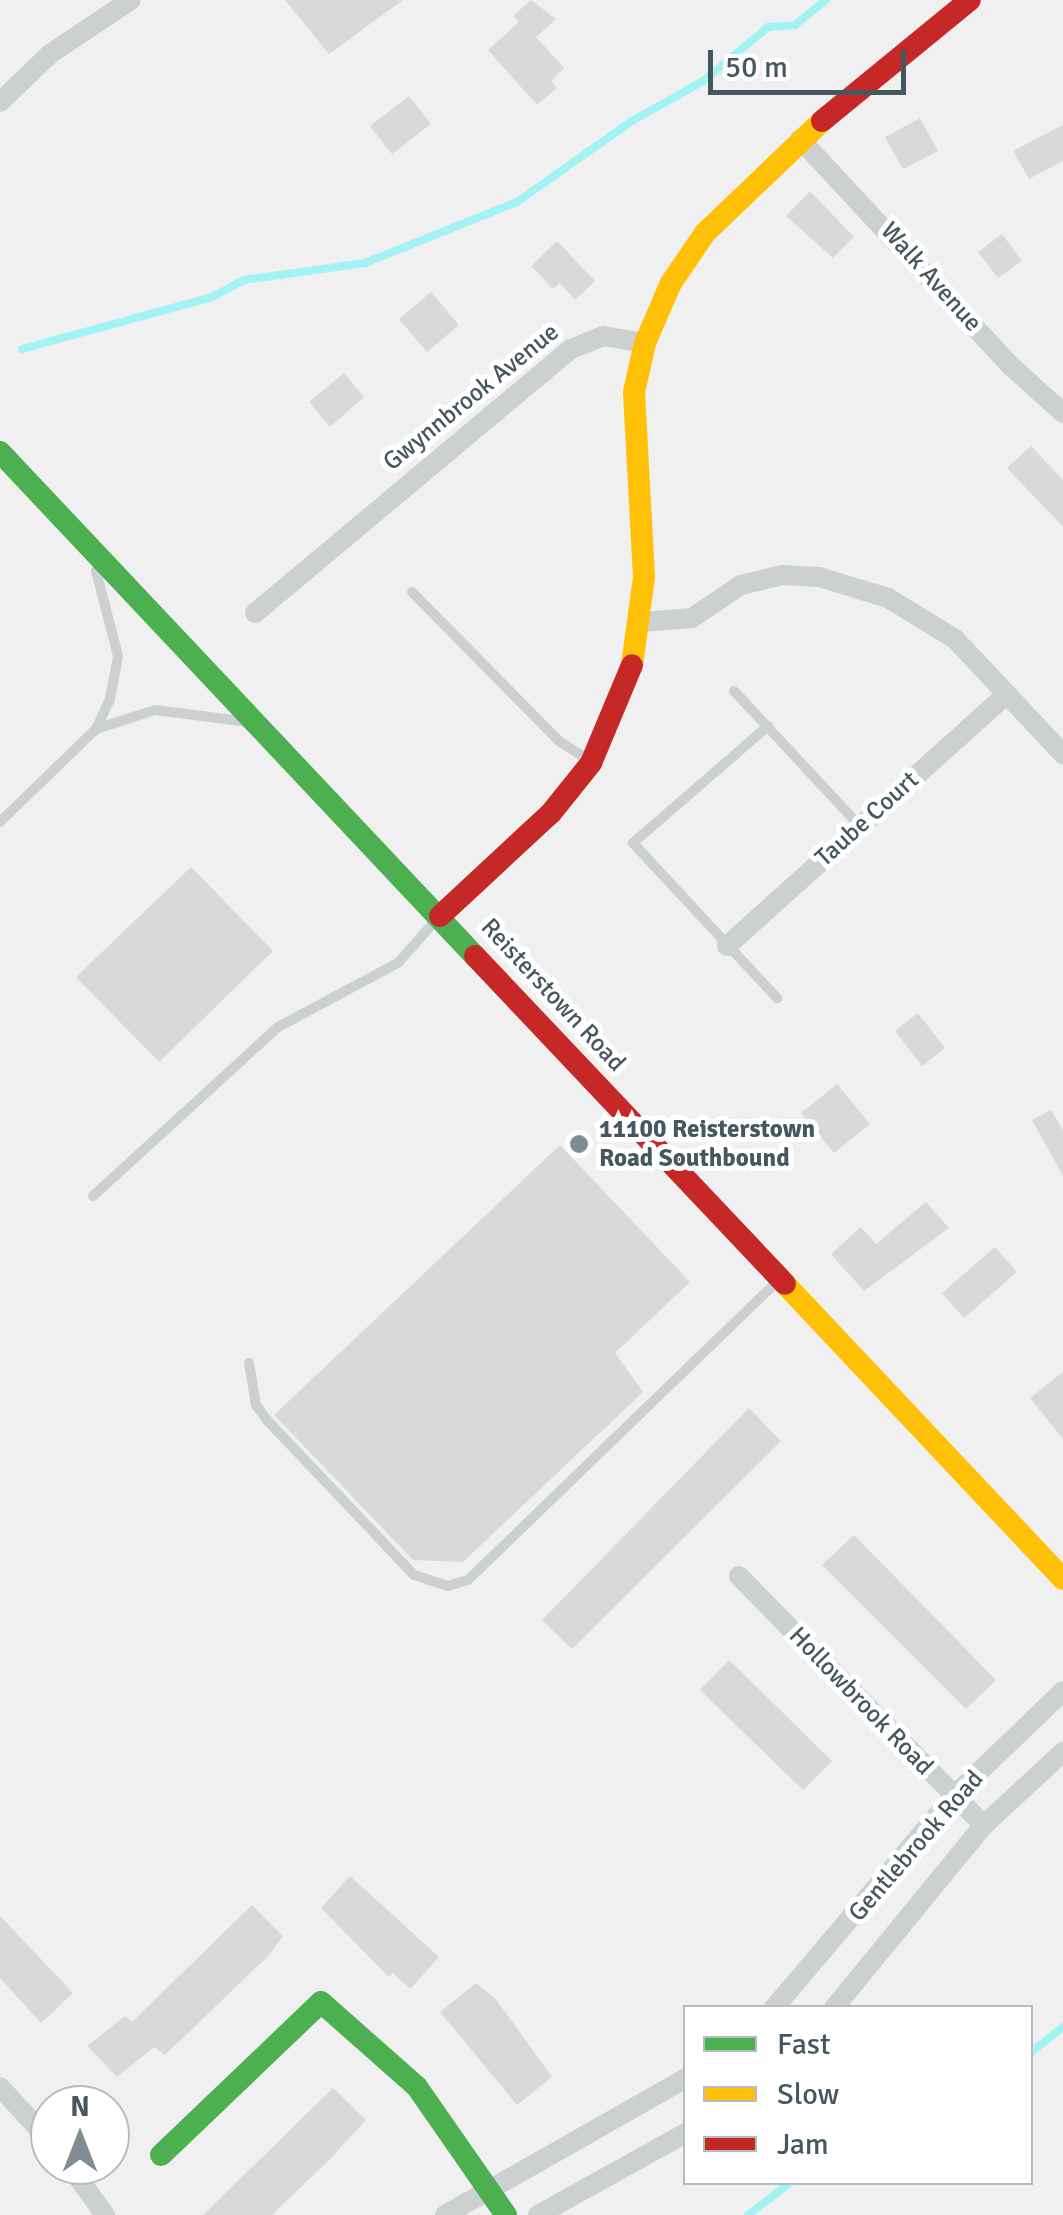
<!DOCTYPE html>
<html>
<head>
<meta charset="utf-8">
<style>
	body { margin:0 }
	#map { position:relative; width:1063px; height:2215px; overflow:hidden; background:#f1f0f0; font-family:Signika,sans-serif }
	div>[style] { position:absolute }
	.stream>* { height:8px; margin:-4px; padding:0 4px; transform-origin:4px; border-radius:4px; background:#a3f3f4 }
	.building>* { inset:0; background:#d7d9da }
	.lane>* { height:10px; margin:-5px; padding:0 5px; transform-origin:5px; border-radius:5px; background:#ccd0d1 }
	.street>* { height:20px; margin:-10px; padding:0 10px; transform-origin:10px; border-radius:10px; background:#ccd0d1 }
	.fast>* { height:22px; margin:-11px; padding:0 11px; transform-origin:11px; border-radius:11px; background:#4caf50 }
	.slow>* { height:22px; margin:-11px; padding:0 11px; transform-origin:11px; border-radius:11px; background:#ffc107 }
	.jam>* { height:22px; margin:-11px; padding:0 11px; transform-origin:11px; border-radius:11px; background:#c62828 }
	.dots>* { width:28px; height:28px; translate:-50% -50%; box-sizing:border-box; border:5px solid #fff; border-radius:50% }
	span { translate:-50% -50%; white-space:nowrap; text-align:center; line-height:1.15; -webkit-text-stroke:10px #fff; paint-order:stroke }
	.street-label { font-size:25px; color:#45585f }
	.poi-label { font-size:25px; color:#45585f; font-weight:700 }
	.left { translate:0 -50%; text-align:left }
	.legend { position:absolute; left:683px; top:2005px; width:350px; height:180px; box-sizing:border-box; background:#fff; border:2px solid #b5bcbf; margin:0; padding:12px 18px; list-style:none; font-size:30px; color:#45585f }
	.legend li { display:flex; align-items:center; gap:20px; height:50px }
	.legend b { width:50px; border:2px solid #b5bcbf }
	.north { position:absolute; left:30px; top:2085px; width:100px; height:100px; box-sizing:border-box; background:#fff; border:2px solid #b5bcbf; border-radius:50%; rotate:0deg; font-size:28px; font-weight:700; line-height:40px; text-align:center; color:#45585f }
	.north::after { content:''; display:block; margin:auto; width:35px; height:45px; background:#818d92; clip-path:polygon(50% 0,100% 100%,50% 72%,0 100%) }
	.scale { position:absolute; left:708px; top:50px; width:198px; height:45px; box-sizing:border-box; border:5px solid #45585f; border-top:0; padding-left:12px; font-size:30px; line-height:35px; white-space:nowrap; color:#45585f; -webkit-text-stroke:8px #fff; paint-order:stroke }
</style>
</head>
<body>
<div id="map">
	<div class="stream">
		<div style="left:22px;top:349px;width:197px;rotate:-15.3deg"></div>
		<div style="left:212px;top:297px;width:36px;rotate:-28deg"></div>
		<div style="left:244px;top:280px;width:122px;rotate:-8deg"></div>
		<div style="left:365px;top:263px;width:164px;rotate:-21.9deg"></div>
		<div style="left:517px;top:202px;width:141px;rotate:-35.2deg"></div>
		<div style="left:632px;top:121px;width:81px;rotate:-29.4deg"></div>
		<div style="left:703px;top:81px;width:85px;rotate:-39.7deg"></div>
		<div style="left:768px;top:27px;width:27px;rotate:-4deg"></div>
		<div style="left:795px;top:25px;width:40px;rotate:-39deg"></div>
		<div style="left:1030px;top:2053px;width:42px;rotate:-38.2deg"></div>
		<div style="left:748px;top:2215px;width:54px;rotate:-37.5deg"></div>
	</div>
	<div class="building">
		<div style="clip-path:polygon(285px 0,403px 0,329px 54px)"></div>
		<div style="clip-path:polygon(531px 0,556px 19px,536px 37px,564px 68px,551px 81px,557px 88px,537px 105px,488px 50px,519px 22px,513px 16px)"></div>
		<div style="clip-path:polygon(409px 96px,431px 124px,392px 154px,370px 126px)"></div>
		<div style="clip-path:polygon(920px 118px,938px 151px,903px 169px,885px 137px)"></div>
		<div style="clip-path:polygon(1063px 125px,1063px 161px,1029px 179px,1013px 151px)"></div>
		<div style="clip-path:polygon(810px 191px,854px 237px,833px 258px,786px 216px)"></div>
		<div style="clip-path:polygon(1002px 234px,1022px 261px,998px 278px,978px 252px)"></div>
		<div style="clip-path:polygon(557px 241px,595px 281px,575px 300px,560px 283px,553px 289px,531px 266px)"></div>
		<div style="clip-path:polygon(431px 292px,459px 325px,427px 352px,399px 319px)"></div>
		<div style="clip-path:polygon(344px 373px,364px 397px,330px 427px,309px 402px)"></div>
		<div style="clip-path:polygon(1031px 446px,1063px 480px,1063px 527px,1007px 468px)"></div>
		<div style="clip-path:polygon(191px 867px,273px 951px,159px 1062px,76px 977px)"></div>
		<div style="clip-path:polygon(918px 1013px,945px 1048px,922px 1066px,895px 1031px)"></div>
		<div style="clip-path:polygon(837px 1084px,870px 1124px,834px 1153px,801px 1113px)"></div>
		<div style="clip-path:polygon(1051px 1110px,1063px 1130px,1063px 1176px,1032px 1120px)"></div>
		<div style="clip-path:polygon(560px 1145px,690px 1282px,615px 1353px,643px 1392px,463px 1562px,413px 1560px,274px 1415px)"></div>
		<div style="clip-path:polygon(926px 1202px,949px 1228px,864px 1291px,831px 1254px,861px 1227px,876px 1244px)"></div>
		<div style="clip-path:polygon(995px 1247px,1017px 1272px,964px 1318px,942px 1293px)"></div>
		<div style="clip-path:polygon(1063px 1372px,1063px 1439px,1030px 1398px)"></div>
		<div style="clip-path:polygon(749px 1408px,781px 1441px,572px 1649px,542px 1620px)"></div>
		<div style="clip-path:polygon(854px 1535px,996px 1680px,966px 1709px,822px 1565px)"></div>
		<div style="clip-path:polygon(729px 1660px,832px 1761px,803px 1790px,700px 1690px)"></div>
		<div style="clip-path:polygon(350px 1876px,439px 1957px,410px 1989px,393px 1973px,389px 1977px,321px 1908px)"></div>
		<div style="clip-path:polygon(252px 1905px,283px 1936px,269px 1955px,165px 2055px,154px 2047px,117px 2077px,87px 2046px,125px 2016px,132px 2022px)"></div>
		<div style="clip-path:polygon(0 1916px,73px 1993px,41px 2023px,0 1978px)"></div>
		<div style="clip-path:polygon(476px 1983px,495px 1998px,552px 2077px,517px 2105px,440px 2012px)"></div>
		<div style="clip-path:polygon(333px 2088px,366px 2120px,332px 2157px,272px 2215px,203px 2215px)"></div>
	</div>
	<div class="lane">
		<div style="left:412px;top:592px;width:209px;rotate:45.4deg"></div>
		<div style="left:559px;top:741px;width:35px;rotate:33deg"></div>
		<div style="left:734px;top:691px;width:183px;rotate:47deg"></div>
		<div style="left:768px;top:726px;width:179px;rotate:139.1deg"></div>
		<div style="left:633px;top:843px;width:212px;rotate:47.1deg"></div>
		<div style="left:96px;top:729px;width:62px;rotate:-17.9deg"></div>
		<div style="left:155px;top:710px;width:87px;rotate:7.3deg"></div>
		<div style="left:0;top:822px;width:134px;rotate:-44.1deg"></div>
		<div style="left:96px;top:729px;width:33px;rotate:-65deg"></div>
		<div style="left:110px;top:699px;width:44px;rotate:-79.5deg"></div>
		<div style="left:118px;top:656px;width:88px;rotate:-104.5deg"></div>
		<div style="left:93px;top:1196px;width:251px;rotate:-42.4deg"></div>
		<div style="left:278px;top:1027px;width:136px;rotate:-28.1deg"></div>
		<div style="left:398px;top:963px;width:57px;rotate:-48.5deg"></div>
		<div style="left:249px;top:1363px;width:43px;rotate:80.5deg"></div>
		<div style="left:256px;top:1405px;width:17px;rotate:54deg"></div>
		<div style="left:266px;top:1419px;width:215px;rotate:46.5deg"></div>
		<div style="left:414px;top:1575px;width:36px;rotate:18deg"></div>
		<div style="left:448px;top:1586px;width:21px;rotate:-17deg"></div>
		<div style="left:468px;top:1580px;width:431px;rotate:-44deg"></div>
	</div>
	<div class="street">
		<div style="left:0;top:102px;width:69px;rotate:-43.8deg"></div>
		<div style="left:50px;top:54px;width:97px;rotate:-33.7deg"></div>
		<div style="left:800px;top:139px;width:311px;rotate:47.1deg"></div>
		<div style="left:1012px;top:367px;width:69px;rotate:42deg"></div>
		<div style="left:255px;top:613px;width:412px;rotate:-39.9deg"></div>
		<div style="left:571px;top:349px;width:35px;rotate:-22deg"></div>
		<div style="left:603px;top:336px;width:43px;rotate:9.5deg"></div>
		<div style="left:642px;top:622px;width:50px;rotate:-4.6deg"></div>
		<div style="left:692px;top:618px;width:59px;rotate:-34deg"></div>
		<div style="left:741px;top:585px;width:42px;rotate:-13.7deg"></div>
		<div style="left:782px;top:575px;width:37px;rotate:3deg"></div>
		<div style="left:819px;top:577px;width:72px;rotate:16.9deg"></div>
		<div style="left:888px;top:598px;width:79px;rotate:31.5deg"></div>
		<div style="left:955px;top:639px;width:158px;rotate:46.8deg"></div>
		<div style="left:727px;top:946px;width:377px;rotate:-42deg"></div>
		<div style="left:739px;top:1576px;width:349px;rotate:45.5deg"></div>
		<div style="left:774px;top:2008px;width:278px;rotate:-49.7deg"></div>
		<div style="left:954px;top:1796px;width:151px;rotate:-43.9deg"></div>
		<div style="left:834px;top:2008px;width:237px;rotate:-50.7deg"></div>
		<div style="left:984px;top:1825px;width:108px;rotate:-42.7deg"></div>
		<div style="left:0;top:2087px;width:74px;rotate:47.2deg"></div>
		<div style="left:69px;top:2165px;width:62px;rotate:54.2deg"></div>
		<div style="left:445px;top:2215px;width:277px;rotate:-29.6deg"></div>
		<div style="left:538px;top:2215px;width:169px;rotate:-29deg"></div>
	</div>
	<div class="fast">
		<div style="left:0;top:452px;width:693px;rotate:46.7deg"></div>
		<div style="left:161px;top:2155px;width:221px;rotate:-43.7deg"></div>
		<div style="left:321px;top:2002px;width:128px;rotate:41.5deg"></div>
		<div style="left:417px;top:2087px;width:156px;rotate:55.2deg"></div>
	</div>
	<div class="slow">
		<div style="left:632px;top:665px;width:89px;rotate:-82.2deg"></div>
		<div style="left:644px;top:577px;width:185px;rotate:-93.1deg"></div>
		<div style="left:634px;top:392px;width:50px;rotate:-77.3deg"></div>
		<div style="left:645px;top:343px;width:65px;rotate:-66.6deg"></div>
		<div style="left:671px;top:283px;width:60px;rotate:-55.8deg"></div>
		<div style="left:705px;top:233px;width:162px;rotate:-43.7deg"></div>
		<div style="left:785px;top:1284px;width:405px;rotate:46.7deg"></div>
	</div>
	<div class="jam">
		<div style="left:822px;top:121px;width:191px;rotate:-39.3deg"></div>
		<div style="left:440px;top:916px;width:151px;rotate:-42.9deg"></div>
		<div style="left:551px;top:813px;width:64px;rotate:-51.3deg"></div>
		<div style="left:591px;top:763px;width:106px;rotate:-67.3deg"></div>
		<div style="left:475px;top:956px;width:451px;rotate:46.6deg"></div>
	</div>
	<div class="dots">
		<div style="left:579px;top:1144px;background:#818d92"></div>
	</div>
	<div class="street-label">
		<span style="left:931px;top:277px;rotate:48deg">Walk Avenue</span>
		<span style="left:471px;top:397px;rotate:-39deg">Gwynnbrook Avenue</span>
		<span style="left:867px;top:819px;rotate:-42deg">Taube Court</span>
		<span style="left:553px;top:995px;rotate:47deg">Reisterstown Road</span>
		<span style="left:861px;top:1701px;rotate:46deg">Hollowbrook Road</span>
		<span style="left:916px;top:1846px;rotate:-49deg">Gentlebrook Road</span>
	</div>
	<div class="poi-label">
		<span class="left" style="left:599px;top:1144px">11100 Reisterstown<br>Road Southbound</span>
	</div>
	<ul class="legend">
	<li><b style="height:12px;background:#4caf50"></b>Fast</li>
	<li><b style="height:12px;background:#ffc107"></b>Slow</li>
	<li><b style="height:12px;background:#c62828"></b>Jam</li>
	</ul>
	<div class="north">N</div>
	<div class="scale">50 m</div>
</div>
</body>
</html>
